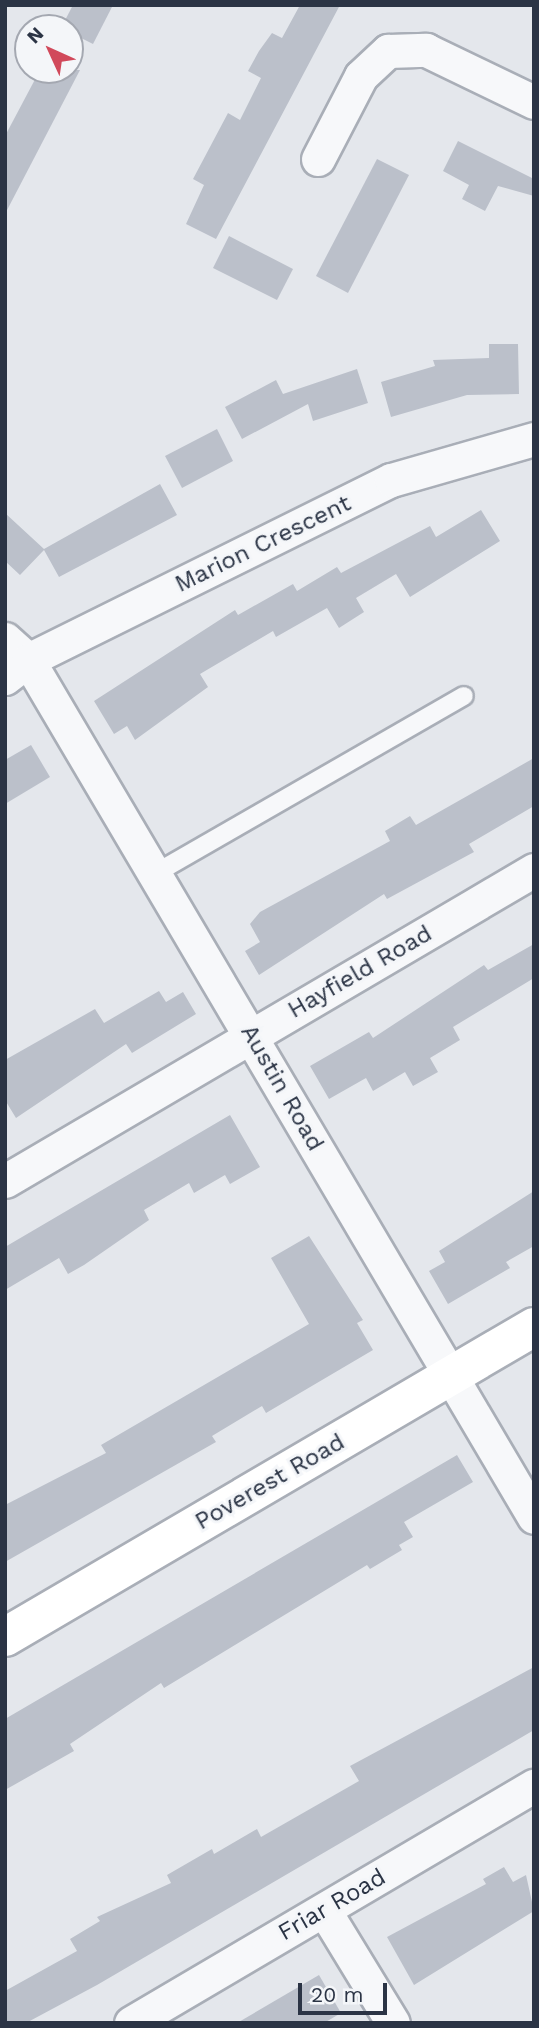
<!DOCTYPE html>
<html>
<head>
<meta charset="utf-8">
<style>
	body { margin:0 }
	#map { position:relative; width:539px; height:2028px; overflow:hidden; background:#e4e7ec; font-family:"Work Sans",sans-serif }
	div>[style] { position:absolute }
	.building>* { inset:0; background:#bbc0ca }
	.roads { filter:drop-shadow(2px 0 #a9aeb7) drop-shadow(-2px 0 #a9aeb7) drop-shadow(0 2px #a9aeb7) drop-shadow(0 -2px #a9aeb7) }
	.lane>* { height:18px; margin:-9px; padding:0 9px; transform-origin:9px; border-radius:9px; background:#f7f8fa }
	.street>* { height:33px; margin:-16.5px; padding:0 16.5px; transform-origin:16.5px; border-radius:16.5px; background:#f7f8fa }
	.secondary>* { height:38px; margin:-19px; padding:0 19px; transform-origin:19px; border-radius:19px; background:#fff }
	span { translate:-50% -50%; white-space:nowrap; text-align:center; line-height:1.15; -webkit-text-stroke:6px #f4f6f9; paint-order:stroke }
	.street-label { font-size:24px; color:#2b3445 }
	.frame { position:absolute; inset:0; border:7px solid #2b3445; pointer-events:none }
	.north { position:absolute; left:14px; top:14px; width:70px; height:70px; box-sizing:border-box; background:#f4f6f9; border:2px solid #a4a8b1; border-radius:50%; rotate:315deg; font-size:19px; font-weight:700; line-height:28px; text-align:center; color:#2b3445 }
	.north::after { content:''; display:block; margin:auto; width:24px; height:32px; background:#d1495b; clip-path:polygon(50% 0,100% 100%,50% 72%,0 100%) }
	.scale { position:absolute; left:298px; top:1983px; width:89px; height:32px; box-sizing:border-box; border:4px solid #2b3445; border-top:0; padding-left:9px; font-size:21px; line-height:24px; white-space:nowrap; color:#2b3445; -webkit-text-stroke:5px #f4f6f9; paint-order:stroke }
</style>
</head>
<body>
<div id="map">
	<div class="building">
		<div style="clip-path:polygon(73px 5px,113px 5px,93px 44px,61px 28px)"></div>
		<div style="clip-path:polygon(300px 5px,340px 5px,216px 239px,186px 224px,204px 185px,193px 179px,228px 113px,240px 120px,261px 78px,248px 71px,259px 51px,272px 33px,282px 38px)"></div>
		<div style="clip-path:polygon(40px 70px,80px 70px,5px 214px,5px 136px)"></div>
		<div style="clip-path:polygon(458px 141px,534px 179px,534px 196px,498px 186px,485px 211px,462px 199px,469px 185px,443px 171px)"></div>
		<div style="clip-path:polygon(377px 159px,409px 175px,348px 293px,316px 276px)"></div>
		<div style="clip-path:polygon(229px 236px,293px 269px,277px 300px,213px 268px)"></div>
		<div style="clip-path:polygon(489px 344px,518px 344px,519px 394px,467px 395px,391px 417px,381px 382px,435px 366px,433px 360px,489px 358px)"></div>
		<div style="clip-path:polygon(357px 369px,368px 403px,313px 421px,308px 404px,242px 439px,225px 407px,276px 380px,283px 394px)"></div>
		<div style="clip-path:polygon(217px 429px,233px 461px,182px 488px,165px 456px)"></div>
		<div style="clip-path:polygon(160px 484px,177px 515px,59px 577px,44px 550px,20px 575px,5px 561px,5px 513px,44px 549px)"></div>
		<div style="clip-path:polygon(481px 510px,500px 541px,410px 597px,396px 574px,356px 598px,364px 612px,339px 628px,327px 608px,276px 637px,273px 631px,200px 674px,208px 687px,135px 740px,127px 726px,114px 734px,94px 701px,235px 610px,238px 615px,293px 584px,297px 591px,337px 567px,341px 573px,430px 526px,436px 537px)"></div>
		<div style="clip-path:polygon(31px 745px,50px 777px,5px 804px,5px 760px)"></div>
		<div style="clip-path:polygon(534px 758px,534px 806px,469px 844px,474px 852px,387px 899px,384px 894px,259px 975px,245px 951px,260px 942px,250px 924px,260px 912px,390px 841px,385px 831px,410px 816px,416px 825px)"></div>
		<div style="clip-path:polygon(534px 944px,534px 978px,453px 1027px,460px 1040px,430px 1058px,438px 1072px,413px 1086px,405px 1072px,373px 1091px,366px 1078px,329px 1099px,310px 1066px,369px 1032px,373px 1038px,484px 965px,488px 970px)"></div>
		<div style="clip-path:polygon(159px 991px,166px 1002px,183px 992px,196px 1014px,132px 1053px,126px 1044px,16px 1118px,5px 1100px,5px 1060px,95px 1009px,104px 1023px)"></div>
		<div style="clip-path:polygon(230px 1115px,260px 1167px,230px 1184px,225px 1175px,194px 1193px,189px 1183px,144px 1210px,149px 1220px,84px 1265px,68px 1274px,59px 1258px,5px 1290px,5px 1247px)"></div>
		<div style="clip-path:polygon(534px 1191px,534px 1246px,506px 1262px,510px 1268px,448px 1304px,429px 1271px,445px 1262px,439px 1251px)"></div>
		<div style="clip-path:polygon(309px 1236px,363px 1320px,357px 1323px,373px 1350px,266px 1413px,262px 1406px,212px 1436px,216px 1442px,5px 1562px,5px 1505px,106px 1453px,101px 1445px,309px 1324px,271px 1258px)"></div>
		<div style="clip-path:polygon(457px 1455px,473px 1482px,404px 1522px,413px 1537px,399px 1545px,402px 1550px,370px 1569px,367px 1565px,164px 1688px,161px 1683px,70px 1744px,74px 1751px,5px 1790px,5px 1719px)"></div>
		<div style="clip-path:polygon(534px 1667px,534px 1730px,97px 1985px,26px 2023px,5px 2023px,5px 1991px,77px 1951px,70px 1939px,100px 1921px,97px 1917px,171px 1883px,167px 1875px,212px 1849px,214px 1854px,257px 1829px,261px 1837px,359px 1781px,350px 1766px)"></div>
		<div style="clip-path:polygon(504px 1867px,513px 1882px,526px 1875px,534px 1911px,414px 1985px,387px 1937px,486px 1884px,483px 1879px)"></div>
		<div style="clip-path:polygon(319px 1975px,341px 2013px,324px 2023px,237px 2023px)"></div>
	</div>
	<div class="roads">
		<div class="lane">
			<div style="left:156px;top:873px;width:355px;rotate:-29.9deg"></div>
		</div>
		<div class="street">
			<div style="left:318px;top:159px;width:93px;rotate:-62.6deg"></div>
			<div style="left:361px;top:76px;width:37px;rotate:-43deg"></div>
			<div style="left:388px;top:51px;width:38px;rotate:-2deg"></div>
			<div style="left:426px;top:50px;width:120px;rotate:25.7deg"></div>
			<div style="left:5px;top:639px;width:31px;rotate:42deg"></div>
			<div style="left:28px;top:660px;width:995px;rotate:59.44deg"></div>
			<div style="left:5px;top:678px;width:29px;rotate:-38deg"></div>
			<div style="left:28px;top:660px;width:405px;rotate:-26.4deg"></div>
			<div style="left:391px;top:480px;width:149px;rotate:-16deg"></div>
			<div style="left:5px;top:1181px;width:614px;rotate:-30.45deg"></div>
			<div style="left:324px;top:1910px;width:132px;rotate:58.6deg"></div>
			<div style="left:131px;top:2023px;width:468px;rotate:-30.5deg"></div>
		</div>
		<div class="secondary">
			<div style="left:5px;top:1637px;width:613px;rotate:-30.37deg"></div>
		</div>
	</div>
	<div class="street-label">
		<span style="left:263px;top:544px;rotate:-26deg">Marion Crescent</span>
		<span style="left:360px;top:972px;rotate:-30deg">Hayfield Road</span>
		<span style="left:282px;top:1088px;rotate:60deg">Austin Road</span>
		<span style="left:270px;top:1482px;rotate:-30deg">Poverest Road</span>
		<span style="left:332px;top:1905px;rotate:-30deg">Friar Road</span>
	</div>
	<div class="frame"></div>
	<div class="north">N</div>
	<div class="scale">20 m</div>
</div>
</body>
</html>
